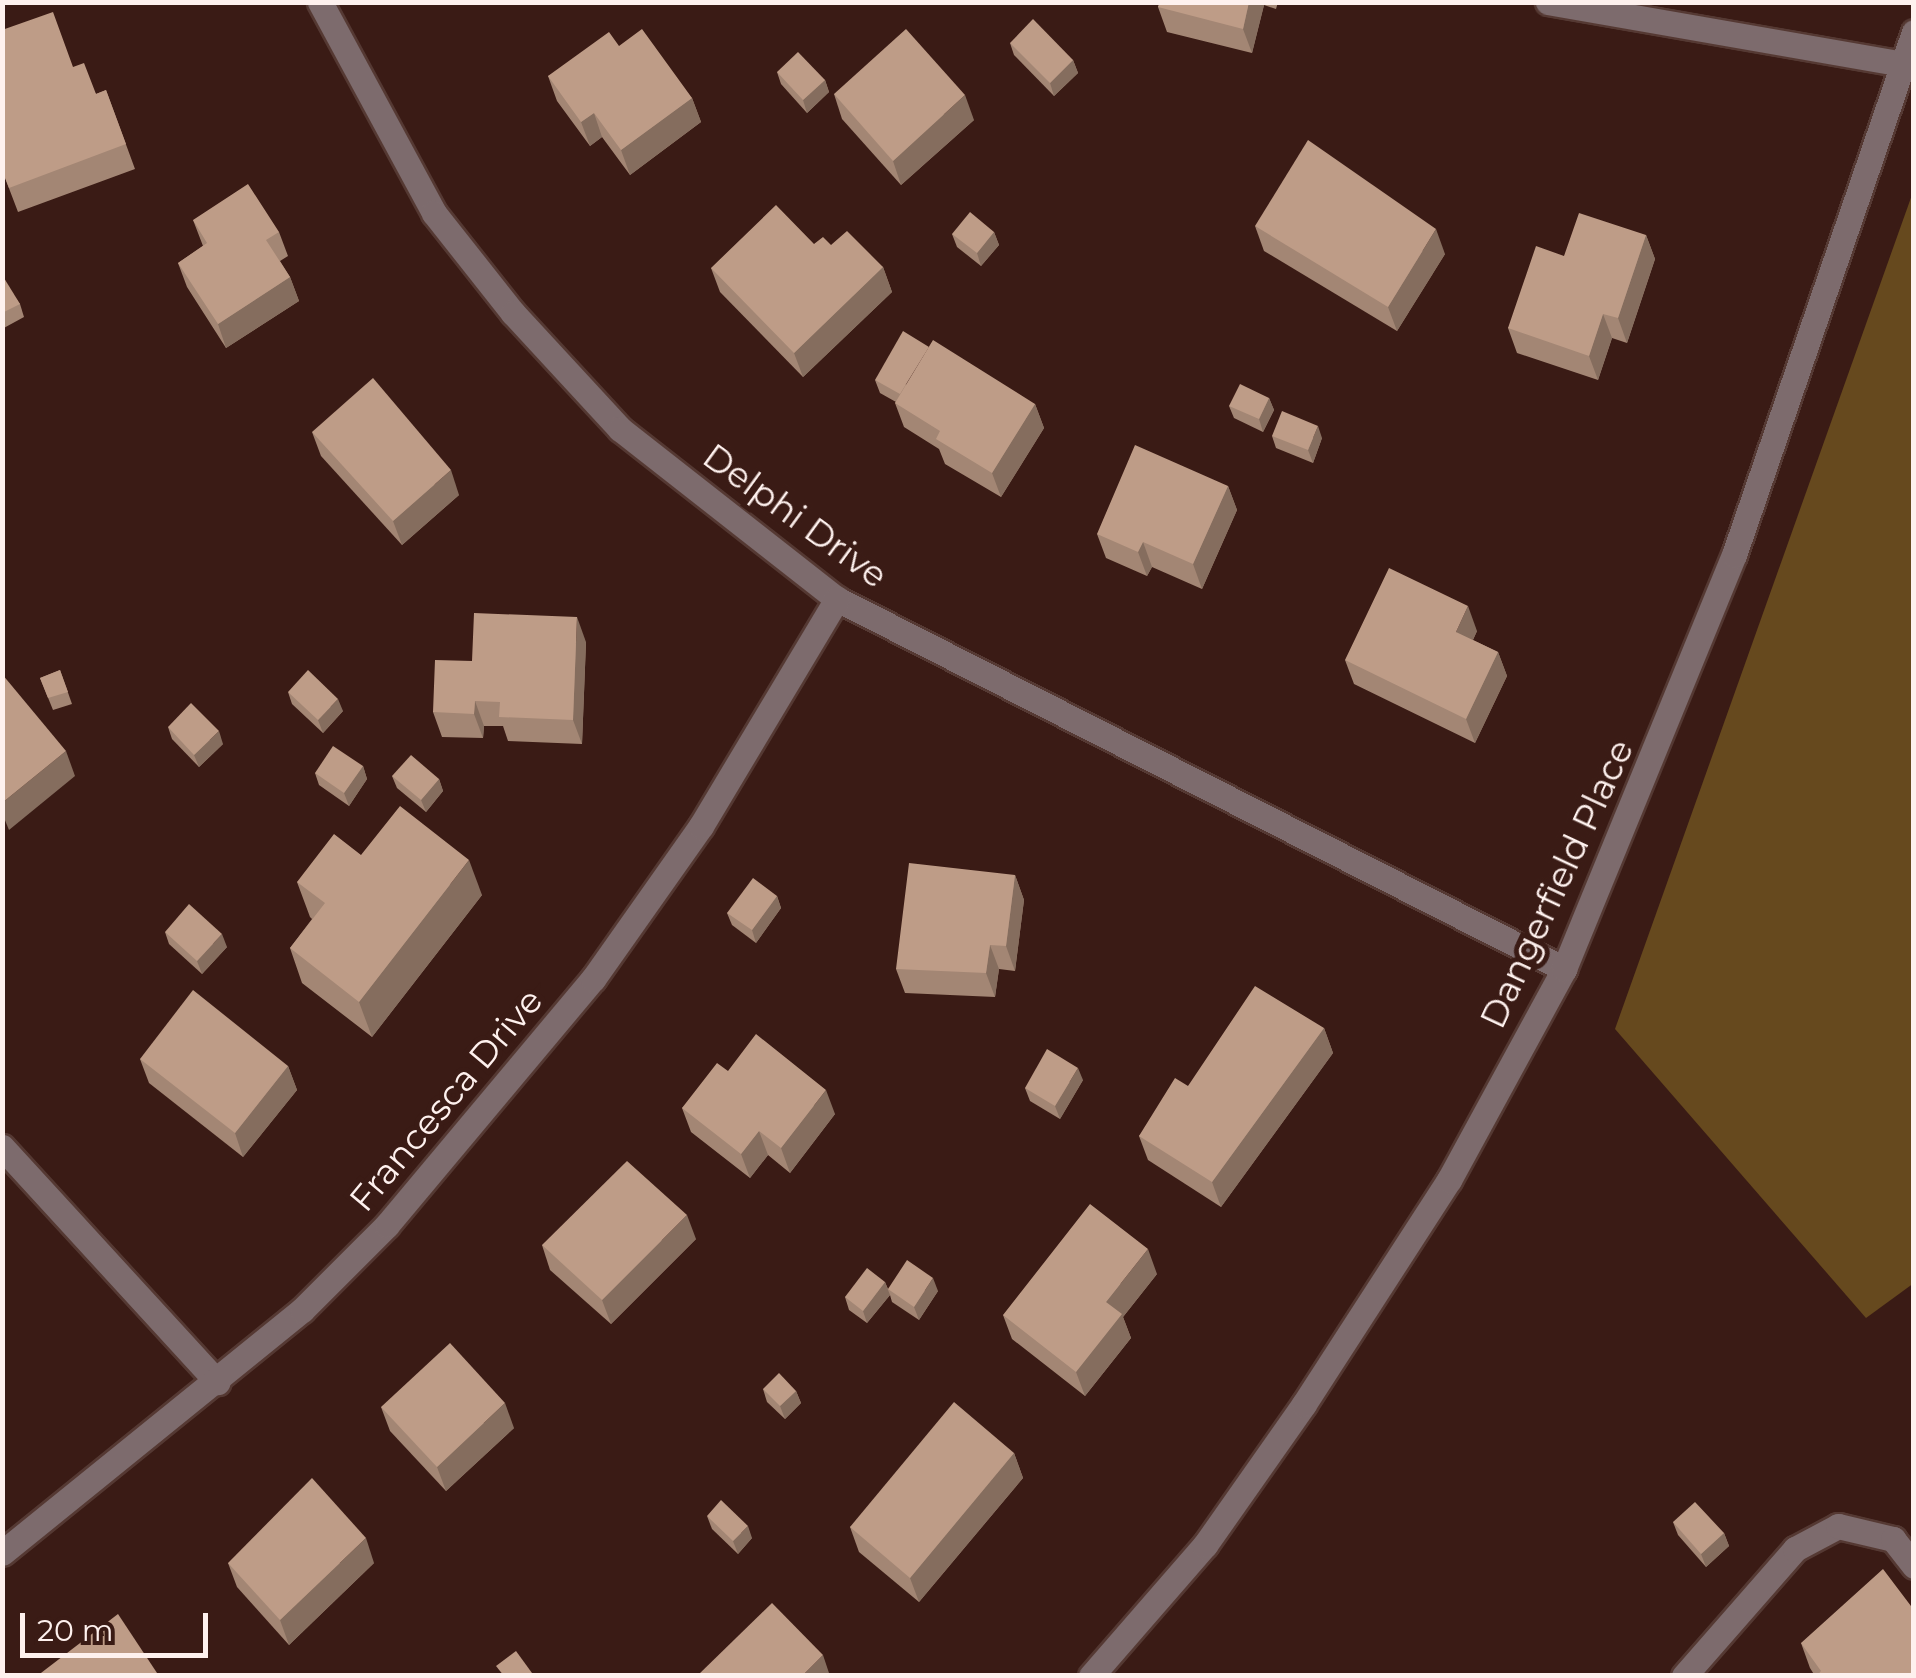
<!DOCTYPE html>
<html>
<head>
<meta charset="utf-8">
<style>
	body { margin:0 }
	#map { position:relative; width:1916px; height:1678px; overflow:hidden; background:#3a1b15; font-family:Montserrat,sans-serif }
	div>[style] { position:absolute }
	.forest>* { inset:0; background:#66491e }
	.roads { filter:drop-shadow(2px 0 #553933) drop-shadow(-2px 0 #553933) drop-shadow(0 2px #553933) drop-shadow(0 -2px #553933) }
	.service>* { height:25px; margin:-12.5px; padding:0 12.5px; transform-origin:12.5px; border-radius:12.5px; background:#7d6b6d }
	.minor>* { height:25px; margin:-12.5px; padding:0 12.5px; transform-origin:12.5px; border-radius:12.5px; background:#7d6b6d }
	.wall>* { inset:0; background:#a38674 }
	.shaded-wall>* { inset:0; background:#856d5e }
	.building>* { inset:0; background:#be9c87 }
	span { translate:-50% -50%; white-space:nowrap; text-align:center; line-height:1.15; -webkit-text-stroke:10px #3a1b15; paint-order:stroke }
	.street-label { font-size:35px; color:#fef1ee }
	.frame { position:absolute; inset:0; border:5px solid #fef1ee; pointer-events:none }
	.scale { position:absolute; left:20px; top:1613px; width:188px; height:45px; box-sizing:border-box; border:5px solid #fef1ee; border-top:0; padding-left:12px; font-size:30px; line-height:35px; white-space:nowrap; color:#fef1ee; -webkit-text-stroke:8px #3a1b15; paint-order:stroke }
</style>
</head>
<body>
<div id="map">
	<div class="forest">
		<div style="clip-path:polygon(1913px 192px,1914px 1283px,1866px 1318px,1615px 1029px)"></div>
	</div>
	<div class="roads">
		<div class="service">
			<div style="left:1548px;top:2px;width:359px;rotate:9.9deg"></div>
			<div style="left:1684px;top:1676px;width:169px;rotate:-48.8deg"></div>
			<div style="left:1795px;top:1549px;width:49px;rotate:-28.1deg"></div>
			<div style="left:1838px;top:1526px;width:57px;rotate:13.3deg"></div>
			<div style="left:1893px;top:1539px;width:34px;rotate:52deg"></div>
		</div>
		<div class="minor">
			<div style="left:320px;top:2px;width:240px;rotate:61.6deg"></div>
			<div style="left:434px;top:213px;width:127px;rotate:51.7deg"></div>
			<div style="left:513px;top:313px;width:158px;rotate:47.3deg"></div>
			<div style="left:620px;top:429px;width:276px;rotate:38.1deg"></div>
			<div style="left:837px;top:599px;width:816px;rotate:26.97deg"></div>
			<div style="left:2px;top:1147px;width:319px;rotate:47.5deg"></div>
			<div style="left:2px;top:1553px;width:386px;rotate:-39deg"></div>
			<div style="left:302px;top:1310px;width:120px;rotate:-45deg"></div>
			<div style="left:387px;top:1225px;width:321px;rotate:-50.1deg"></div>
			<div style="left:593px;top:979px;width:187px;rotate:-54.8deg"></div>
			<div style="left:701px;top:826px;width:265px;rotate:-59.1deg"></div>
			<div style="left:1091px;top:1676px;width:174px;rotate:-49deg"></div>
			<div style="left:1205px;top:1545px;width:172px;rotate:-54.9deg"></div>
			<div style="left:1304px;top:1404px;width:267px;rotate:-57.1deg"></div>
			<div style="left:1449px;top:1180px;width:240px;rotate:-61.4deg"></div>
			<div style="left:1564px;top:969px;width:448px;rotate:-67.7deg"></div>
			<div style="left:1734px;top:555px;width:553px;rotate:-71.01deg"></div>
		</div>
	</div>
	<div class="wall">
		<div style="clip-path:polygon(1160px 2px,1278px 2px,1276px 9px,1264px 5px,1252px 53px,1167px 32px,1158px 7px)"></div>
		<div style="clip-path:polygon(1010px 43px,1073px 60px,1078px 73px,1054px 96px,1014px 55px)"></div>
		<div style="clip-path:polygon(619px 46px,692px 98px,701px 122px,630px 175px,602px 137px,590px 146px,557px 101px,548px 76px)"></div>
		<div style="clip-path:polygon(73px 67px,96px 94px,106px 90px,135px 169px,18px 212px,2px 170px)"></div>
		<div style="clip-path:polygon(777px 72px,825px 80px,829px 92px,807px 113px,781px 84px)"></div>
		<div style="clip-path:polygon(834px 94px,974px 120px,901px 185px,842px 119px)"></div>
		<div style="clip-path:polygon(193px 220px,279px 232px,288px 256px,280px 261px,290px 277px,299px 301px,226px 348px,187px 287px,178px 263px,203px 246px)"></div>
		<div style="clip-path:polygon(1255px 226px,1445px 254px,1397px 331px,1264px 251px)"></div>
		<div style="clip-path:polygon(994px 232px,999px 245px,981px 266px,957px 247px,952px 234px)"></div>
		<div style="clip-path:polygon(1646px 235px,1655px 259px,1627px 343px,1612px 338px,1598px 380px,1517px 353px,1508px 328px,1564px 256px)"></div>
		<div style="clip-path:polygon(814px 244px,831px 245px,883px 267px,892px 292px,803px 377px,720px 292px,711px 268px)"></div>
		<div style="clip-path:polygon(2px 280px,20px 304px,24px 317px,2px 329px)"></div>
		<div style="clip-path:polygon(875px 380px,1035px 404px,1044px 428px,1001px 497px,945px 464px,939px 449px,904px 427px,895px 403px,896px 402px,880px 393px)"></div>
		<div style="clip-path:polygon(1269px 398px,1274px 410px,1263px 432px,1234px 418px,1229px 406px)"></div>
		<div style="clip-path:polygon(312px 432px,459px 495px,402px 545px,321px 456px)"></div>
		<div style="clip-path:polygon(1272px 436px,1322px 438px,1313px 463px,1276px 448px)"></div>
		<div style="clip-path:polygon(1228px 486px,1237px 510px,1202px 589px,1152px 567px,1147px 576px,1106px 558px,1097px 534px)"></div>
		<div style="clip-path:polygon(1477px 631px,1473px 640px,1498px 652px,1507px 676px,1475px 743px,1354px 684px,1345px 660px)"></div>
		<div style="clip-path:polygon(586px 642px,582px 744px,508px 741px,503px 726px,484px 726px,483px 738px,442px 737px,433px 712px,472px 661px)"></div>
		<div style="clip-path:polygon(60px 670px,72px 704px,53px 710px,40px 678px)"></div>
		<div style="clip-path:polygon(288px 692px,343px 711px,323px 733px,292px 704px)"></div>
		<div style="clip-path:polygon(168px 727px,223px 744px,199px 767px,172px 739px)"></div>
		<div style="clip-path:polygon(363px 766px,367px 779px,349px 806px,319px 785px,315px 773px)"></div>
		<div style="clip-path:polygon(392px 776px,439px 779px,443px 791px,426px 812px,397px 788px)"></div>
		<div style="clip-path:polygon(361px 855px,482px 895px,372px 1037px,302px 983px,290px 948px,312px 919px,310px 917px,297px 882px)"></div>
		<div style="clip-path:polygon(1015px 875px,1024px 900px,1015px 971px,999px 969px,995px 997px,905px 993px,896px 969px)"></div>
		<div style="clip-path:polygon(777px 896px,781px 908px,756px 943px,732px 925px,727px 913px)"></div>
		<div style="clip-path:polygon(165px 932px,227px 947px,202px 974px,169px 944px)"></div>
		<div style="clip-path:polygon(1324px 1028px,1333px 1053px,1221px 1207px,1148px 1160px,1139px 1136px,1188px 1086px)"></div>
		<div style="clip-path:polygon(140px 1059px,288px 1066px,297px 1090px,243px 1157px,149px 1083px)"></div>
		<div style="clip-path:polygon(728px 1071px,835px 1114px,790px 1173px,768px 1155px,750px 1178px,691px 1132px,682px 1108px)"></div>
		<div style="clip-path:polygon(1083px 1080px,1060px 1119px,1030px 1101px,1025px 1088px)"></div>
		<div style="clip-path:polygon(696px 1239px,611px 1324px,550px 1270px,542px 1245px)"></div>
		<div style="clip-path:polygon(1157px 1274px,1123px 1317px,1131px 1338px,1085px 1396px,1012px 1339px,1003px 1315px)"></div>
		<div style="clip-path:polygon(885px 1282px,888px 1289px,938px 1291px,919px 1320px,892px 1302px,890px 1295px,867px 1323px,849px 1310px,845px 1297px)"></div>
		<div style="clip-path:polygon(763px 1389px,796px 1391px,801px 1403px,785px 1419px,767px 1402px)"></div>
		<div style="clip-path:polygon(381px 1407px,514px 1428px,446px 1491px,390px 1431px)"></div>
		<div style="clip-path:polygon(1014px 1453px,1023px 1478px,919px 1602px,859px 1552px,850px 1527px)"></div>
		<div style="clip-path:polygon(707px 1516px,752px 1538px,738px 1554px,712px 1529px)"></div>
		<div style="clip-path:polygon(1673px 1522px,1724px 1533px,1729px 1546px,1706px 1567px,1678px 1535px)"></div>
		<div style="clip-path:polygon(228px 1563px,374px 1563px,289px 1645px,237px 1587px)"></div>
		<div style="clip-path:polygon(1914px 1610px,1815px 1676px,1810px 1668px,1801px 1643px)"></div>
	</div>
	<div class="shaded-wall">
		<div style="clip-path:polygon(1249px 2px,1263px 2px,1264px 5px,1252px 53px,1243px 29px)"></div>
		<div style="clip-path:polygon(1073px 60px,1078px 73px,1054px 96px,1050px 83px)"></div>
		<div style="clip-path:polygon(825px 80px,829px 92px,807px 113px,803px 100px)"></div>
		<div style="clip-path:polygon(965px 95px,974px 120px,901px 185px,893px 161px)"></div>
		<div style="clip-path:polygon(692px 98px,701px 122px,630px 175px,621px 150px)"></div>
		<div style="clip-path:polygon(594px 113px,602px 137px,590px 146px,581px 122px)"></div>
		<div style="clip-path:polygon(1436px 229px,1445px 254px,1397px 331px,1388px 307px)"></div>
		<div style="clip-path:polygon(994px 232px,999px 245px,981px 266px,977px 253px)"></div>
		<div style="clip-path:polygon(1646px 235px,1655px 259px,1627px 343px,1618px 318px)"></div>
		<div style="clip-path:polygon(883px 267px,892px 292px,803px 377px,794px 353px)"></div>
		<div style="clip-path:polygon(290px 277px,299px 301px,226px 348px,218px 324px)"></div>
		<div style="clip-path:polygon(1603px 314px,1612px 338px,1598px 380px,1589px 356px)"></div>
		<div style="clip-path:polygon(1269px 398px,1274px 410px,1263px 432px,1259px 419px)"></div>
		<div style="clip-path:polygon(1035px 404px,1044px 428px,1001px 497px,992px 473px)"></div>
		<div style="clip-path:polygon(1318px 426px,1322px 438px,1313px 463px,1308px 450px)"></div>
		<div style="clip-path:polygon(451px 470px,459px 495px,402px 545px,393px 521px)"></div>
		<div style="clip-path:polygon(1228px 486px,1237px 510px,1202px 589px,1193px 564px)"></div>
		<div style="clip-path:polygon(1143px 542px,1152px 567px,1147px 576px,1138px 552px)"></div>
		<div style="clip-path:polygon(1468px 606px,1477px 631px,1465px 656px,1456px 632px)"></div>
		<div style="clip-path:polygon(577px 617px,586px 642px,582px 744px,573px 720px)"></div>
		<div style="clip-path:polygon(1498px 652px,1507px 676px,1475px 743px,1466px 719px)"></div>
		<div style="clip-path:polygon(338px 699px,343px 711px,323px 733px,318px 720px)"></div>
		<div style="clip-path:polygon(475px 701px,484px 726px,483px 738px,474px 714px)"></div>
		<div style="clip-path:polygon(219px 731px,223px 744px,199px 767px,194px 755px)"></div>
		<div style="clip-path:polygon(66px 751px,75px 776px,9px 830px,2px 813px,2px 803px)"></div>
		<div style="clip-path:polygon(363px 766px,367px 779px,349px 806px,344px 793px)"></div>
		<div style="clip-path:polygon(439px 779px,443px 791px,426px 812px,421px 800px)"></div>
		<div style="clip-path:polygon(469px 860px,482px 895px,372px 1037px,359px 1002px)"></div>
		<div style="clip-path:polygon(1015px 875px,1024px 900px,1015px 971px,1006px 946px)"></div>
		<div style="clip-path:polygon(777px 896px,781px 908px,756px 943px,752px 930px)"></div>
		<div style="clip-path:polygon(222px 934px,227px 947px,202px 974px,197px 961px)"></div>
		<div style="clip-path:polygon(990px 945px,999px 969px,995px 997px,986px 973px)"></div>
		<div style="clip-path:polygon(1324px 1028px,1333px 1053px,1221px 1207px,1212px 1182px)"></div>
		<div style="clip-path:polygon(288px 1066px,297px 1090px,243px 1157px,235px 1133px)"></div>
		<div style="clip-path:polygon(1078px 1068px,1083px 1080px,1060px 1119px,1055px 1106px)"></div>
		<div style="clip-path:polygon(826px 1090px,835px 1114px,790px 1173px,781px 1148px)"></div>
		<div style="clip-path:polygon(759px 1131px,768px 1155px,750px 1178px,741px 1154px)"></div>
		<div style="clip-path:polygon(687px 1215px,696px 1239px,611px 1324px,602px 1300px)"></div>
		<div style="clip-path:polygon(1148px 1249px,1157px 1274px,1123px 1317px,1131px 1338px,1085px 1396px,1076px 1372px,1106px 1302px)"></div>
		<div style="clip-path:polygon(933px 1278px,938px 1291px,919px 1320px,914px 1307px)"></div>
		<div style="clip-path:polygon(885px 1282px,890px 1295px,867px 1323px,863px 1311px)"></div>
		<div style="clip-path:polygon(796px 1391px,801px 1403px,785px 1419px,780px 1406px)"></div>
		<div style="clip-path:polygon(505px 1403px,514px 1428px,446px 1491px,437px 1467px)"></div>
		<div style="clip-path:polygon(1014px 1453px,1023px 1478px,919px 1602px,910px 1578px)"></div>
		<div style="clip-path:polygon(748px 1526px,752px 1538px,738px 1554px,733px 1541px)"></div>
		<div style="clip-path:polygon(1724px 1533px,1729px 1546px,1706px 1567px,1701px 1554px)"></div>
		<div style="clip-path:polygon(366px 1538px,374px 1563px,289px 1645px,280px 1620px)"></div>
		<div style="clip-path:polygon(823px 1655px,830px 1676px,802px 1676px)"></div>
	</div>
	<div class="building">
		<div style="clip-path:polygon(1160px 2px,1249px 2px,1243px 29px,1158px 7px)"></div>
		<div style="clip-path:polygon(53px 12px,73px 67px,84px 63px,96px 94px,106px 90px,126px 144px,9px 188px,2px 170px,2px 30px)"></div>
		<div style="clip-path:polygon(1033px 19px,1073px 60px,1050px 83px,1010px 43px)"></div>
		<div style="clip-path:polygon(642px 29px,692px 98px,621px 150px,594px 113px,581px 122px,548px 76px,609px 32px,619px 46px)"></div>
		<div style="clip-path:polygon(906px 29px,965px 95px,893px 161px,834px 94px)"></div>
		<div style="clip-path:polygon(798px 52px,825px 80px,803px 100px,777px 72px)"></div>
		<div style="clip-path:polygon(1308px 140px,1436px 229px,1388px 307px,1255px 226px)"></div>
		<div style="clip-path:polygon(248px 184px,279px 232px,266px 240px,290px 277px,218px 324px,178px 263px,207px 243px,193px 220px)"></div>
		<div style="clip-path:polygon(776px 205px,814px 244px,823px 237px,831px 245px,847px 231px,883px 267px,794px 353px,711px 268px)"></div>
		<div style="clip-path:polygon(970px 212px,994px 232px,977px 253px,952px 234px)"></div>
		<div style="clip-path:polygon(1579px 213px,1646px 235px,1618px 318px,1603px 314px,1589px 356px,1508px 328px,1536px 246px,1564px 256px)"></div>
		<div style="clip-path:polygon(4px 278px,20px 304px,2px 313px,2px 280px)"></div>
		<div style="clip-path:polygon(903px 331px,929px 347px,900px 394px,875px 380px)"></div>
		<div style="clip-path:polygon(933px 340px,1035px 404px,992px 473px,936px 439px,940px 431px,895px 403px)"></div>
		<div style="clip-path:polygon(373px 378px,451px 470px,393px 521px,312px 432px)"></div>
		<div style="clip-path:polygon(1240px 384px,1269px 398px,1259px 419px,1229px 406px)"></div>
		<div style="clip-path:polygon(1282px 411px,1318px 426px,1308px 450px,1272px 436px)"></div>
		<div style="clip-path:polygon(1135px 445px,1228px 486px,1193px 564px,1143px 542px,1138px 552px,1097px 534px)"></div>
		<div style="clip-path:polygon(1389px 568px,1468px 606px,1456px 632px,1498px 652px,1466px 719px,1345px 660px)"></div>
		<div style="clip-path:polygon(474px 613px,577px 617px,573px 720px,499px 717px,500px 702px,475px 701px,474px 714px,433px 712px,435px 660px,472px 661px)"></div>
		<div style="clip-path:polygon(60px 670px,68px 692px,48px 698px,40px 678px)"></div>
		<div style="clip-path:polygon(308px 670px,338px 699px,318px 720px,288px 692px)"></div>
		<div style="clip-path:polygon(2px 674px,66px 751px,2px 803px)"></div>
		<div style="clip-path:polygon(191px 703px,219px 731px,194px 755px,168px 727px)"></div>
		<div style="clip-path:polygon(333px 746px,363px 766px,344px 793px,315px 773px)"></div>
		<div style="clip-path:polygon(411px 755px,439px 779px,421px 800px,392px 776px)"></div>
		<div style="clip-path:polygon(400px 806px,469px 860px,359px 1002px,290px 948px,325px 903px,297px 882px,334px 834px,361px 855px)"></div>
		<div style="clip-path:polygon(909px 863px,1015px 875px,1006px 946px,990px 945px,986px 973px,896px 969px)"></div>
		<div style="clip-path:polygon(753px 878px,777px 896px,752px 930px,727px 913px)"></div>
		<div style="clip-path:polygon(189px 904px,222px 934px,197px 961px,165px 932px)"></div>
		<div style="clip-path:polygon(1255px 986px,1324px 1028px,1212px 1182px,1139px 1136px,1175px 1078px,1188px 1086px)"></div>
		<div style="clip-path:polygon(193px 990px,288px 1066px,235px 1133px,140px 1059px)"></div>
		<div style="clip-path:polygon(756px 1034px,826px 1090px,781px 1148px,759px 1131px,741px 1154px,682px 1108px,717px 1063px,728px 1071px)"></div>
		<div style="clip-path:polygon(1047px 1049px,1078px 1068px,1055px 1106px,1025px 1088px)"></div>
		<div style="clip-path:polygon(627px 1161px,687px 1215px,602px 1300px,542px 1245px)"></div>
		<div style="clip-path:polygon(1090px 1204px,1148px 1249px,1106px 1302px,1122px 1314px,1076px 1372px,1003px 1315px)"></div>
		<div style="clip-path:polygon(907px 1260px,933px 1278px,914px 1307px,888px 1289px)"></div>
		<div style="clip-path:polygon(867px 1268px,885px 1282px,863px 1311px,845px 1297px)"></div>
		<div style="clip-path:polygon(450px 1343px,505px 1403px,437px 1467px,381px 1407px)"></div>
		<div style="clip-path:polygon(779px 1373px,796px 1391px,780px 1406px,763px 1389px)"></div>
		<div style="clip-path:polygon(954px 1402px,1014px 1453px,910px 1578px,850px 1527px)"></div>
		<div style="clip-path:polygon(312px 1478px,366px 1538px,280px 1620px,228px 1563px)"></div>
		<div style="clip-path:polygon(721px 1500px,748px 1526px,733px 1541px,707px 1516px)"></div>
		<div style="clip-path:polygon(1695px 1502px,1724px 1533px,1701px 1554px,1673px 1522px)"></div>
		<div style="clip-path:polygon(1883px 1569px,1914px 1610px,1914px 1674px,1911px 1676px,1816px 1676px,1821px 1671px,1801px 1643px)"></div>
		<div style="clip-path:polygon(772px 1603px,823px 1655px,802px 1676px,697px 1676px)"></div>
		<div style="clip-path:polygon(118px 1614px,159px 1676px,37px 1676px)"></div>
		<div style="clip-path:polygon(516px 1651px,532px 1673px,529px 1676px,504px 1676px,496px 1666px)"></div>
	</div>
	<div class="street-label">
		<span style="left:795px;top:516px;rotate:36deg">Delphi Drive</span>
		<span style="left:1557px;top:884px;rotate:-65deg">Dangerfield Place</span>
		<span style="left:446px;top:1100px;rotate:-50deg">Francesca Drive</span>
	</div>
	<div class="frame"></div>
	<div class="scale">20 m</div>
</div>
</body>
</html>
